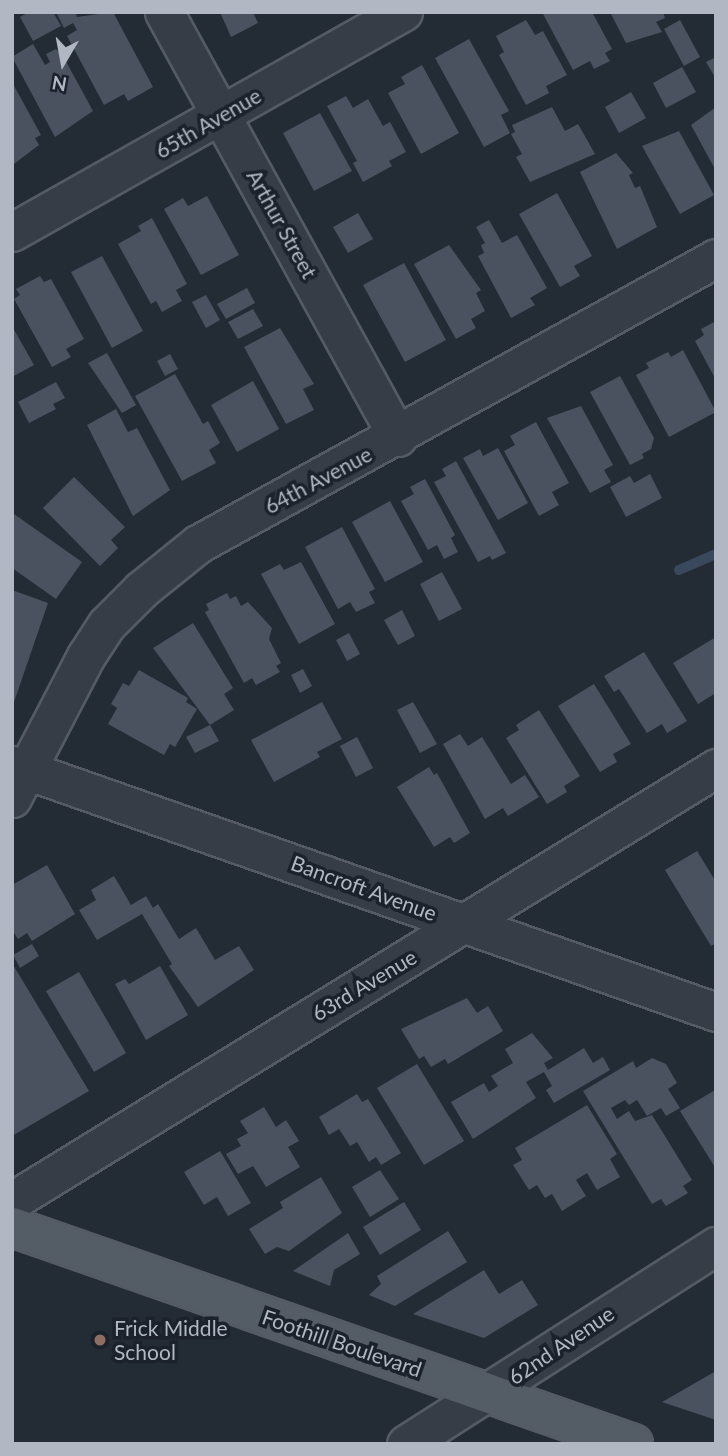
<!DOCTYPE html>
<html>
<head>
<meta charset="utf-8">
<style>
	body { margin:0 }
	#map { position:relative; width:728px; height:1456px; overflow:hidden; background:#232b35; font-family:Lato,sans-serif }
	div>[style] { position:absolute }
	.stream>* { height:10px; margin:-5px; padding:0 5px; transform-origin:5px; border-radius:5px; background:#3a485d }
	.building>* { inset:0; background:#4a525f }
	.roads { filter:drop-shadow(2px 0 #545b64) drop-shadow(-2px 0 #545b64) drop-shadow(0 2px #545b64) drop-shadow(0 -2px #545b64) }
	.minor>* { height:37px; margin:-18.5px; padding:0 18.5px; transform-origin:18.5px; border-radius:18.5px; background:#363d46 }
	.major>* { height:38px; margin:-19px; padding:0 19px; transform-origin:19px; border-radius:19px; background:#545c66 }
	.dots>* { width:19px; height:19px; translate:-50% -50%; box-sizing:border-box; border:4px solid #1c222b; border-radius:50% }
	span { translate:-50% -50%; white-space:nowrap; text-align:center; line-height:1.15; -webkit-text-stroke:7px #1c222b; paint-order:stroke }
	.street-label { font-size:21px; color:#b1b8c3 }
	.poi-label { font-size:21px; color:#b1b8c3 }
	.left { translate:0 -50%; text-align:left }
	.frame { position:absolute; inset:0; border:14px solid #b1b8c3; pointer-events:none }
	.north { position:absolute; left:28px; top:28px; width:70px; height:70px; -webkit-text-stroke:5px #1c222b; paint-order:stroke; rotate:190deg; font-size:19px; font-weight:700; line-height:28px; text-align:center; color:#b1b8c3 }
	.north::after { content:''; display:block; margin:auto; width:24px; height:32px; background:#b1b8c3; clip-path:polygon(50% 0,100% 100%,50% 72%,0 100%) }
</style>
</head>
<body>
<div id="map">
	<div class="stream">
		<div style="left:679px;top:570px;width:40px;rotate:-23.4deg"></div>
	</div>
	<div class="building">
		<div style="clip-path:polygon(29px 12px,53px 12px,61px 26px,33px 41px,20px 17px)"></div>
		<div style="clip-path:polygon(56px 12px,75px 12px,77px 17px,113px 12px,153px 87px,128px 101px,124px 94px,104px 105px,67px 36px,77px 30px,73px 23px,64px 28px)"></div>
		<div style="clip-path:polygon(220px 12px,253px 12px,258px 23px,231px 37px)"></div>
		<div style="clip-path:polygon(542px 12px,592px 12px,612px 49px,605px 53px,610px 61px,594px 69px,590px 61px,573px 70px)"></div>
		<div style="clip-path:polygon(610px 12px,663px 12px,665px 18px,656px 22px,662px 32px,626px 43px)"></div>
		<div style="clip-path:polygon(526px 20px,535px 35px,543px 31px,567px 75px,546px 86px,549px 93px,526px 105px,499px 55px,504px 52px,496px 36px)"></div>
		<div style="clip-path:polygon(680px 20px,700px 57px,684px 66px,664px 29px)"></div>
		<div style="clip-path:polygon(469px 39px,509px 111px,501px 115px,510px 133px,484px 147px,435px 58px)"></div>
		<div style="clip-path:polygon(33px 44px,45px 65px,50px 62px,46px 54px,56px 49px,63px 56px,93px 111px,55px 137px,12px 57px)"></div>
		<div style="clip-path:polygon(716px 57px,716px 79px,706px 62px)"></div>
		<div style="clip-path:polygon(422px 65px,459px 133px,421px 154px,388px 93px,405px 84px,401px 77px)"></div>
		<div style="clip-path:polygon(682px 67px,696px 92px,666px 108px,653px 83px)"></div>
		<div style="clip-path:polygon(12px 82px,41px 135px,35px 138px,39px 145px,14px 164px)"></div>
		<div style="clip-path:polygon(631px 92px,646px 118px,619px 133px,605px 107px)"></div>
		<div style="clip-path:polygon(346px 96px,353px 108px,368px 99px,383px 126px,390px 122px,406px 152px,389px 161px,392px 166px,363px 182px,353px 163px,357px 161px,327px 106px)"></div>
		<div style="clip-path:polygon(552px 107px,565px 131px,578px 124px,595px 154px,530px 182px,516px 157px,522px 154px,511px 134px,515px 132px,512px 125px)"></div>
		<div style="clip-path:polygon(716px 107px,716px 171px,691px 125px)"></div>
		<div style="clip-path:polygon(320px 113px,352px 171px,314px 191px,283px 133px)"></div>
		<div style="clip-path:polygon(679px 131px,714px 195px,680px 214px,642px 146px)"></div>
		<div style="clip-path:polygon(616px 153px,633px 173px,629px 175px,635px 188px,640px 186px,657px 227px,617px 249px,580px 172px)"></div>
		<div style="clip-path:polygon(557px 193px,592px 256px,574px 266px,580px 276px,560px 287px,519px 214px)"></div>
		<div style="clip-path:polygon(207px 196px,239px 255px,201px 275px,164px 209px,183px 198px,188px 206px)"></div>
		<div style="clip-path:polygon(358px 213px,373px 239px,348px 253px,333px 227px)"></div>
		<div style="clip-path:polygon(152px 218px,187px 284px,176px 290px,182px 301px,162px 312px,156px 301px,151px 304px,118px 244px,141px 231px,138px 226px)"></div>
		<div style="clip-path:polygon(489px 220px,502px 243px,517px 235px,547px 288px,530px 298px,535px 305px,511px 318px,478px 256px,484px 253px,481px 245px,485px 243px,476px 227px)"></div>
		<div style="clip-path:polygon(449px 245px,481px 290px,476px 293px,485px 311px,471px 319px,476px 328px,456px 339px,414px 264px)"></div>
		<div style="clip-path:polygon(102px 256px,143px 331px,112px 348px,71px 272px)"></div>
		<div style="clip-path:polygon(404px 263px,446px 340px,405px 362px,363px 285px)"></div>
		<div style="clip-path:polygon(40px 276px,44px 282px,51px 279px,84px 339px,66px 349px,71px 357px,52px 367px,14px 299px,20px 295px,16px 289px)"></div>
		<div style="clip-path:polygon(247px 288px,255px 303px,226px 319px,217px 304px)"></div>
		<div style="clip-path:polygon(206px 295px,220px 320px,206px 328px,192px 302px)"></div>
		<div style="clip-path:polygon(253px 309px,263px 326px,238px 339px,228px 322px)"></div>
		<div style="clip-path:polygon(716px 321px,716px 380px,695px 341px,704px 335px,701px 329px)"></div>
		<div style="clip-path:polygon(12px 326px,34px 365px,12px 377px)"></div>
		<div style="clip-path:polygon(280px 328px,314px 384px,303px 389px,314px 410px,286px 424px,244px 347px)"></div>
		<div style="clip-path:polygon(683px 350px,716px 412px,669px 437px,636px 375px,649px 368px,646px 363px,668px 352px,671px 357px)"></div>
		<div style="clip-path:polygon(107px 353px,136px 405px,122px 413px,88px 363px)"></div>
		<div style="clip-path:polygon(170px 354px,178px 369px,165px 376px,157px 361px)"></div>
		<div style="clip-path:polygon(175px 374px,203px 424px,208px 421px,220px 443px,209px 450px,216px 463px,182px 481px,135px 396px)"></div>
		<div style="clip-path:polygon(620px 376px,654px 438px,651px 449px,642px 454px,644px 458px,630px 465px,590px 392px)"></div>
		<div style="clip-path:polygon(253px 381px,279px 429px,237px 452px,211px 405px)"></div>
		<div style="clip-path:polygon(56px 382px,65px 398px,53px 404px,56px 409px,29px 423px,18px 402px)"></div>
		<div style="clip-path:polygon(581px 406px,613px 465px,604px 470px,611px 482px,590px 493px,547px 418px)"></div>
		<div style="clip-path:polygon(116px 409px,128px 432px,137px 428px,170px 490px,133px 516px,87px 425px)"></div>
		<div style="clip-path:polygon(536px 422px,569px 483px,552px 492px,559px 505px,539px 516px,504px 451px,515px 445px,510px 436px)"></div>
		<div style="clip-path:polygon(498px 448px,528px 503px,498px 520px,463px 458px,480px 449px,483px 456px)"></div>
		<div style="clip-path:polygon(456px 461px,506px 553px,492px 560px,490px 556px,478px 562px,434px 482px,446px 476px,442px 469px)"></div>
		<div style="clip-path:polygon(650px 474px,662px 498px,626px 517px,610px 487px,630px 476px,634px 483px)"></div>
		<div style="clip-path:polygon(74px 477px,125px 527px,111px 540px,118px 548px,100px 566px,43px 508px)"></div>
		<div style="clip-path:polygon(425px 479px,455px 535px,451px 538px,458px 552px,444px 559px,437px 545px,428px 550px,401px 501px,414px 494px,410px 487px)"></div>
		<div style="clip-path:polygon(390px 501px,423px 562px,385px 582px,352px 522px)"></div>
		<div style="clip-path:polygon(14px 514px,82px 562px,56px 599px,12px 568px)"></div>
		<div style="clip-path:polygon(342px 527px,375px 589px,369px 592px,375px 603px,356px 612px,350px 602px,338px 609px,305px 547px)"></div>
		<div style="clip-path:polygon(301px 562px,335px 624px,299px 644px,261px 574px,280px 564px,284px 570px)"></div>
		<div style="clip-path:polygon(442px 572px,462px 609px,439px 621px,420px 584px)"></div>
		<div style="clip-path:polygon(12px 590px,48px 603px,13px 705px,12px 705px)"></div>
		<div style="clip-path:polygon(227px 593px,230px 599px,236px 596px,241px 606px,248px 602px,272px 628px,269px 639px,281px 663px,276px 666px,280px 672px,256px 685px,252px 678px,244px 683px,205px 612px,209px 610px,206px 604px)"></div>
		<div style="clip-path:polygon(402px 610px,415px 636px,398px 645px,384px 620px)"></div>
		<div style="clip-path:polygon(193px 623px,233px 688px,224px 694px,234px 710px,210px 725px,153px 648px)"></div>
		<div style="clip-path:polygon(349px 633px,360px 654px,347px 661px,336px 640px)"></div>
		<div style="clip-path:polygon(716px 637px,716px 693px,698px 704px,673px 663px)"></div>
		<div style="clip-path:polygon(644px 652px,687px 721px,667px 733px,662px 724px,647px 733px,619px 689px,614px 692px,604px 676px)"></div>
		<div style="clip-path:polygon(303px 669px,312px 686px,300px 693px,291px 675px)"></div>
		<div style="clip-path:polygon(139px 670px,188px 698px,186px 702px,197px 709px,175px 747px,170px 744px,164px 755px,108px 724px,117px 708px,111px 704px,123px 683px,129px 686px)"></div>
		<div style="clip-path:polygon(594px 684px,631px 744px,613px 754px,617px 762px,600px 772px,558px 706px)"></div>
		<div style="clip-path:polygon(322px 702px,342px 739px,317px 752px,320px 757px,274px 782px,251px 740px)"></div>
		<div style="clip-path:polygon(413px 702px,437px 744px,420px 753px,397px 710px)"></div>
		<div style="clip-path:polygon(539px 710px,580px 776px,564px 786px,567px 792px,547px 804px,506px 738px,519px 730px,516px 725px)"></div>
		<div style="clip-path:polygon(210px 725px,219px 741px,195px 753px,186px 737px)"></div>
		<div style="clip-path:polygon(460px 734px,468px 746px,482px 737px,511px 784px,525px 775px,539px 797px,508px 816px,503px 808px,485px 819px,443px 744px)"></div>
		<div style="clip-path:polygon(357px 737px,373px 768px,356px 777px,340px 746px)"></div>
		<div style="clip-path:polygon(429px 767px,434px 775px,437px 773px,470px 833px,454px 843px,450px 837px,434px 847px,397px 787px)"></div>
		<div style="clip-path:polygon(697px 851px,716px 882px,716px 943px,711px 946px,665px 870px)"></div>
		<div style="clip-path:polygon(47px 865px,75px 914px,32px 941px,27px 933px,18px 939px,12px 930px,12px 885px)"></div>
		<div style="clip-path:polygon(114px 876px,131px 905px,146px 896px,153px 908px,158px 904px,179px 939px,196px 928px,215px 960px,239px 946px,254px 970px,198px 1007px,169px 966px,172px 964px,142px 914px,97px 940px,79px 910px,96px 900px,91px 890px)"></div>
		<div style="clip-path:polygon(32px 944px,39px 956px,20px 968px,13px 955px)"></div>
		<div style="clip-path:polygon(12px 963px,89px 1091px,12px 1136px)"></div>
		<div style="clip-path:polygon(160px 966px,188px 1015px,146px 1040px,115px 984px,125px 979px,129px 984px)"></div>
		<div style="clip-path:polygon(79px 972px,126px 1053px,94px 1072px,46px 991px)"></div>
		<div style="clip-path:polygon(467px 998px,477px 1013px,488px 1006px,503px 1031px,448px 1064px,445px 1059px,431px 1067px,424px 1056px,419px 1059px,401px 1029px)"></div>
		<div style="clip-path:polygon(532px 1033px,553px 1058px,544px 1063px,548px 1070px,584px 1048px,593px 1063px,603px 1057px,610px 1070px,554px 1103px,546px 1090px,552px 1086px,544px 1072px,526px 1082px,536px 1098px,473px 1139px,451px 1102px,484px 1083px,489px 1092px,498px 1086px,491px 1076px,513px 1063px,505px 1049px)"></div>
		<div style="clip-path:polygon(652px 1058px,666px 1064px,677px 1083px,668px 1089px,680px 1108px,666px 1116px,661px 1108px,647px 1116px,637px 1100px,629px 1105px,625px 1100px,611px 1108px,617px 1119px,629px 1111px,635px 1121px,652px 1115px,692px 1180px,683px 1186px,688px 1193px,666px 1206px,661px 1199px,652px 1204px,583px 1091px,633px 1061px,636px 1068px)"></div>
		<div style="clip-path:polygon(417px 1064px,464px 1141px,424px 1165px,377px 1088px)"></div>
		<div style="clip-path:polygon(715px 1090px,716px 1092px,716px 1169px,680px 1111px)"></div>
		<div style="clip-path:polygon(357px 1094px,362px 1102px,368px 1099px,401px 1153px,381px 1165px,376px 1157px,369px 1162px,357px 1142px,350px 1146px,339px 1129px,329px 1135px,319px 1117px)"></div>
		<div style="clip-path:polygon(587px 1105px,617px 1154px,610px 1159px,620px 1177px,597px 1190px,587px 1173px,576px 1180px,586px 1196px,562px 1211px,552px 1194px,545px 1198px,537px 1185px,529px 1190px,513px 1165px,522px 1160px,515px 1148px)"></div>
		<div style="clip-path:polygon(264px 1107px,276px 1127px,286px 1120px,299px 1141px,288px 1147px,300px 1167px,266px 1187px,253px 1166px,238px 1174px,226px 1154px,241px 1146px,237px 1139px,248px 1133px,240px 1121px)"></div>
		<div style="clip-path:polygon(220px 1151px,251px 1203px,228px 1216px,217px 1197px,204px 1205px,184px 1172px)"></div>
		<div style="clip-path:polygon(380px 1170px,399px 1199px,370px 1217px,352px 1187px)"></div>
		<div style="clip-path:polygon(321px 1177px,342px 1213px,289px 1251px,277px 1247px,265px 1254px,249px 1229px,283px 1208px,280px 1202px)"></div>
		<div style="clip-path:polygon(404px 1202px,421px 1230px,380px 1255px,363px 1227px)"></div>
		<div style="clip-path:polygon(448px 1231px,467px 1262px,395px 1306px,369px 1295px,381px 1284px,377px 1276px)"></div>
		<div style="clip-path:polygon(348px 1233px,360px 1254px,334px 1270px,330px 1286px,293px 1271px)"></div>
		<div style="clip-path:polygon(484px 1270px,499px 1294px,522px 1280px,538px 1305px,484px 1338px,413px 1314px)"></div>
		<div style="clip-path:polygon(716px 1371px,716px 1420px,662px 1402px)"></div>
	</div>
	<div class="roads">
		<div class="minor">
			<div style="left:164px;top:12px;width:485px;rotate:61.2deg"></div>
			<div style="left:12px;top:232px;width:449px;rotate:-29.4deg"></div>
			<div style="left:12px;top:765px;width:746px;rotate:19.33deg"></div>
			<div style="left:12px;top:798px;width:160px;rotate:-62.5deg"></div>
			<div style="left:86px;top:656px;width:38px;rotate:-57deg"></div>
			<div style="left:107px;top:624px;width:49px;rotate:-45deg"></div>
			<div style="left:142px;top:589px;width:72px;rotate:-38.8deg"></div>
			<div style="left:198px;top:544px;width:592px;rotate:-28.9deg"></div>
			<div style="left:12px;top:1201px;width:827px;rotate:-31.59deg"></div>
			<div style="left:406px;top:1444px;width:368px;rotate:-32.6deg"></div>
		</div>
		<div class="major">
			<div style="left:12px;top:1227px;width:658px;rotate:19.26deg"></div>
		</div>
	</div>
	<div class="dots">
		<div style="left:100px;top:1340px;background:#8d6e63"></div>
	</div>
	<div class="street-label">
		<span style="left:208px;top:123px;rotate:-30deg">65th Avenue</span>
		<span style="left:282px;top:224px;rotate:61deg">Arthur Street</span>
		<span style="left:318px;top:480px;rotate:-28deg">64th Avenue</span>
		<span style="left:364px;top:888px;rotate:20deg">Bancroft Avenue</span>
		<span style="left:364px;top:985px;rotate:-31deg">63rd Avenue</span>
		<span style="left:342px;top:1343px;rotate:19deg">Foothill Boulevard</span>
		<span style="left:561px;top:1345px;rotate:-34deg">62nd Avenue</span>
	</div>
	<div class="poi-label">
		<span class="left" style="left:114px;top:1340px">Frick Middle<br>School</span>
	</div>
	<div class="frame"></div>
	<div class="north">N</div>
</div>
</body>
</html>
